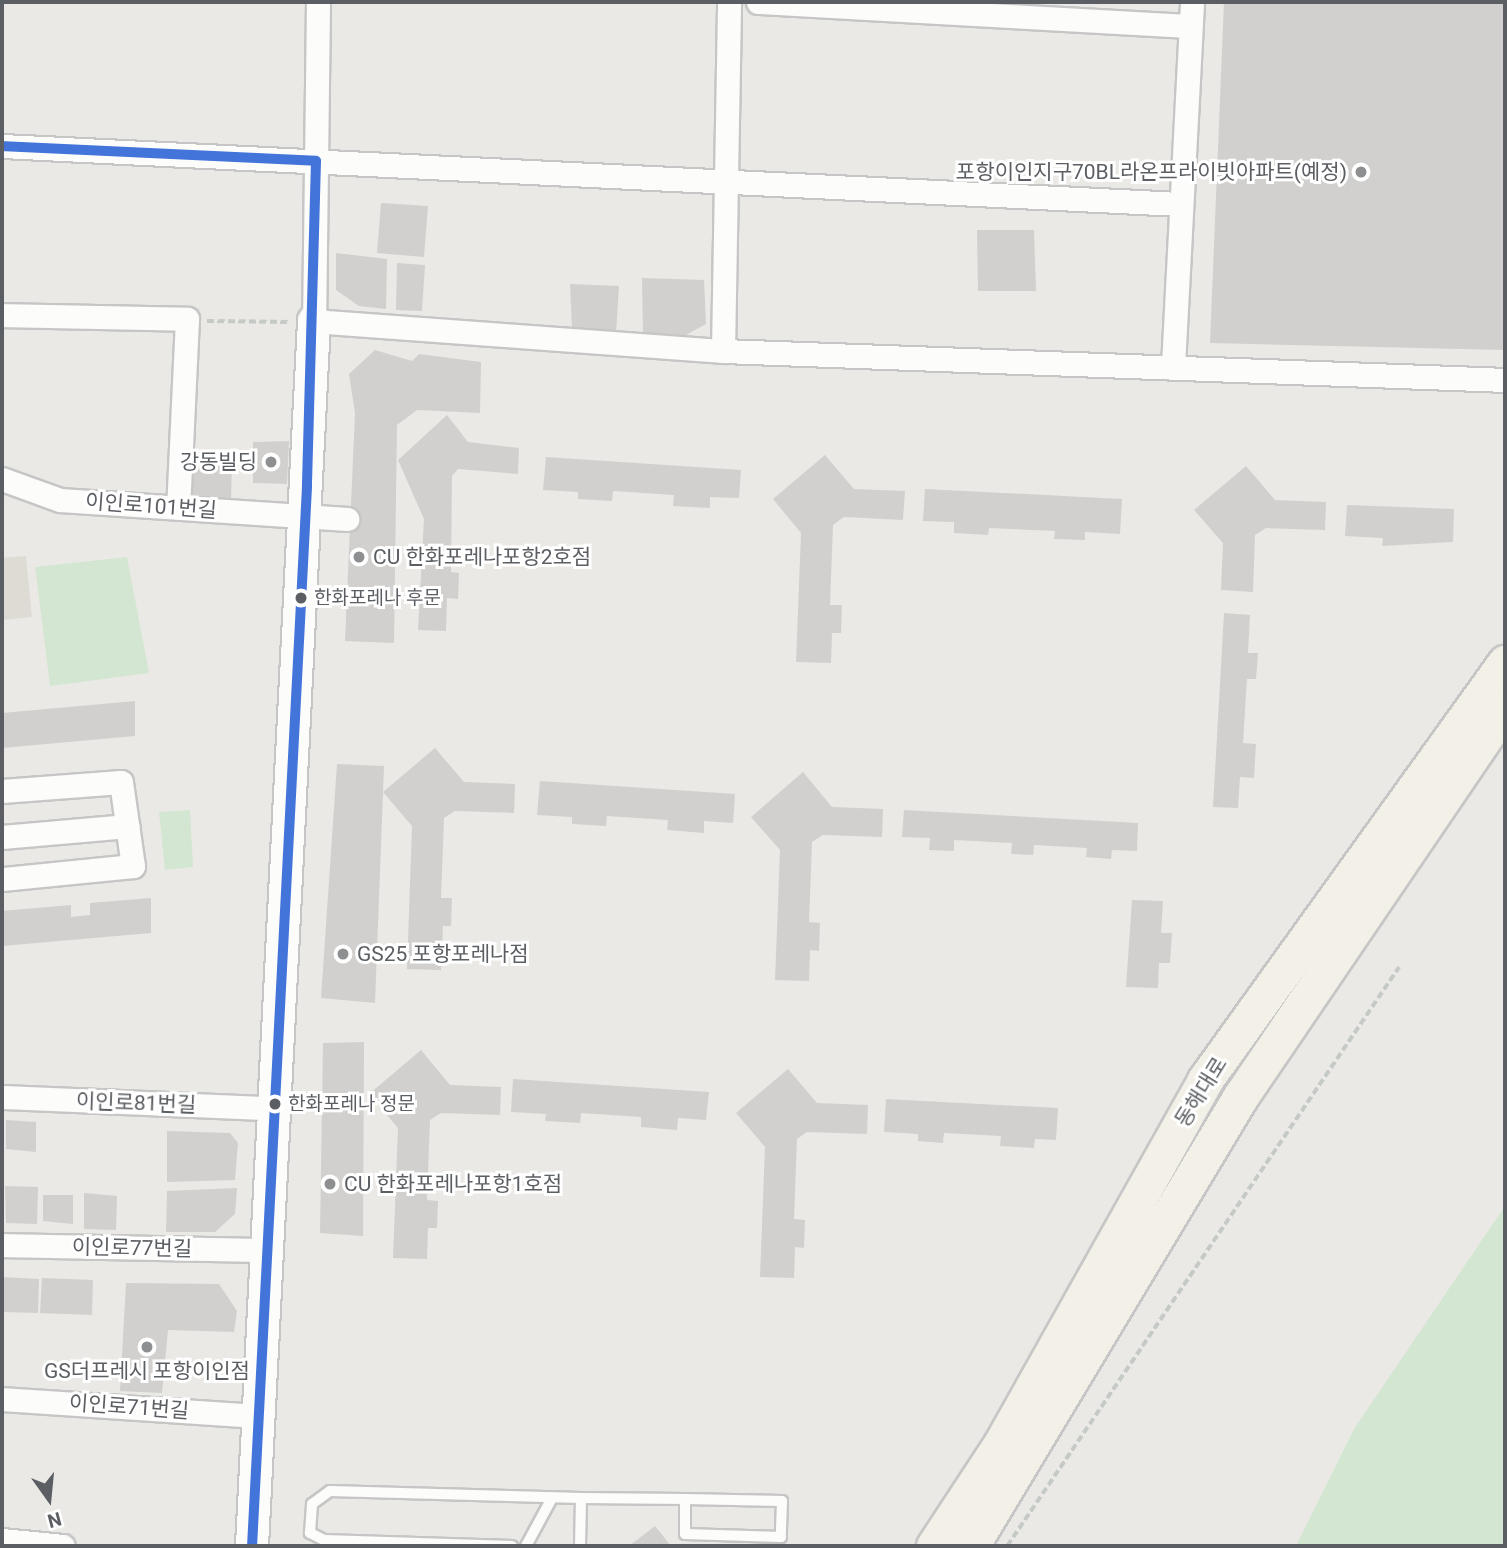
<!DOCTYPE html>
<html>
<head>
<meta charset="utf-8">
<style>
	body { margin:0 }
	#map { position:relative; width:1507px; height:1548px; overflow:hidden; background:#eae9e5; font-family:Roboto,"Noto Sans KR",sans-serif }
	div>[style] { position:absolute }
	.education>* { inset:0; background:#dedbd5 }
	.green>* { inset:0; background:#d3e6d1 }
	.building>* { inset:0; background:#d1d0ce }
	.path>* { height:3.5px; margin-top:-1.75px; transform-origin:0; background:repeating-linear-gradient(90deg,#c5cac7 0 7px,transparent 0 10.5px) }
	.roads { filter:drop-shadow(2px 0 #c6c6c6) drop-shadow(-2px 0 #c6c6c6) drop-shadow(0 2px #c6c6c6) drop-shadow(0 -2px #c6c6c6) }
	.lane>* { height:10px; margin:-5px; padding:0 5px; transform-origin:5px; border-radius:5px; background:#fcfcfb }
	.street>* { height:23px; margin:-11.5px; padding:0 11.5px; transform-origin:11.5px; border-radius:11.5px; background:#fcfcfb }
	.secondary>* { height:32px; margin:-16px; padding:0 16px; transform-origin:16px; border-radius:16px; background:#fcfcfb }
	.primary>* { height:35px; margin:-17.5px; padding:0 17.5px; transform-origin:17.5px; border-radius:17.5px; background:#f2f0e7 }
	.bus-1>* { height:10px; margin:-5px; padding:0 5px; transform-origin:5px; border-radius:5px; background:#4374d9 }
	.dots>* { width:19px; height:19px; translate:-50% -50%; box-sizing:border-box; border:4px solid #fff; border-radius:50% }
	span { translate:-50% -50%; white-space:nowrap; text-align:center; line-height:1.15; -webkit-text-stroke:6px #fff; paint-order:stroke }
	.bus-label { font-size:19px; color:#5b5e62 }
	.left { translate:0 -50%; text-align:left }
	.poi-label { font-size:21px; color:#5b5e62 }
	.right { translate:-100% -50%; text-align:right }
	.street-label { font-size:21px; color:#5b5e62 }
	.frame { position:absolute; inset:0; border:4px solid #5b5e62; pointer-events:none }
	.north { position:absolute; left:14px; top:1464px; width:70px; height:70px; -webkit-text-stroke:5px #fff; paint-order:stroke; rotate:165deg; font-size:19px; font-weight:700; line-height:28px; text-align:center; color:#5b5e62 }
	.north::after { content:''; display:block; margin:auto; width:24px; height:32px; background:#5b5e62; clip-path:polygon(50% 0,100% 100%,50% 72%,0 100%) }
</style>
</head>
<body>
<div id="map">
	<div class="education">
		<div style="clip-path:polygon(26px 556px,32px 617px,2px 620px,2px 558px)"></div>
	</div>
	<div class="green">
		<div style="clip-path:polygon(127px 557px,149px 673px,50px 686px,35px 567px)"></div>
		<div style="clip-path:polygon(190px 810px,193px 867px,165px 870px,159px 812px)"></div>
		<div style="clip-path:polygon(1505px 1206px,1505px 1546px,1296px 1546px,1354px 1429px)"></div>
	</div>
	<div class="building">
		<div style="clip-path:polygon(1224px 2px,1505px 2px,1505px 350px,1210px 343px)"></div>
		<div style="clip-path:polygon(381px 203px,428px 206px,424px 257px,377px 253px)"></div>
		<div style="clip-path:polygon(977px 230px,1034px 230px,1036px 291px,978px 291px)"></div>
		<div style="clip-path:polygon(336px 253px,387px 259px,386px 309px,359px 306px,336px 290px)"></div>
		<div style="clip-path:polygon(397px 263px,425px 265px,422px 311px,396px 310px)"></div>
		<div style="clip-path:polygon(642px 278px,704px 280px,706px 324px,684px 336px,643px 335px)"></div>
		<div style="clip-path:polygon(570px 284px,619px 286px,616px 334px,572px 329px)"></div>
		<div style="clip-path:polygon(375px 350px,412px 361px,419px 354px,481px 362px,480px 413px,417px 410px,397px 425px,394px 643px,345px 641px,355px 413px,349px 374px)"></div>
		<div style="clip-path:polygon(447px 415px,468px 442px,519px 448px,518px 474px,458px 469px,452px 476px,451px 572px,459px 573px,458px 599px,447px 598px,446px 631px,418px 630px,424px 519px,398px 460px)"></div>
		<div style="clip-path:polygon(289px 441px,287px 484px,253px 483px,253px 442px)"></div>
		<div style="clip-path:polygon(186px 450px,232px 457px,231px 502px,185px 499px)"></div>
		<div style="clip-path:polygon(825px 455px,854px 489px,905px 491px,903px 520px,844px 517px,833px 525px,830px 605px,842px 605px,841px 633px,832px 633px,831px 663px,796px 662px,801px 533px,773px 499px)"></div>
		<div style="clip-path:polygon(546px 457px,741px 470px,739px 498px,710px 497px,710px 508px,673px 506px,674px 495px,613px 491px,612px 501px,578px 499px,578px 492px,543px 490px)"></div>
		<div style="clip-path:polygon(1246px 466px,1275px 500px,1326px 502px,1325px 530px,1266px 528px,1255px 535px,1253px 592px,1221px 590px,1223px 543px,1194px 510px)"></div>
		<div style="clip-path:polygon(925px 489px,1122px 499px,1120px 534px,1085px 532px,1085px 540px,1054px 539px,1055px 531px,989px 528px,988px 535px,954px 533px,954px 522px,923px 521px)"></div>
		<div style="clip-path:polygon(1347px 505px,1454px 509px,1453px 542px,1382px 546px,1383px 538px,1345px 536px)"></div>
		<div style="clip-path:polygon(1224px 613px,1250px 615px,1248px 653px,1258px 653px,1256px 679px,1247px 679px,1243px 743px,1256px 744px,1254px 778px,1240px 777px,1238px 808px,1213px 807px)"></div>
		<div style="clip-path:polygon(135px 701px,135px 736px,2px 748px,2px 713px)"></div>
		<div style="clip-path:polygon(435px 748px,464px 782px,515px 784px,514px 813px,455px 811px,444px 818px,441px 898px,452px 898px,451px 926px,443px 926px,441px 970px,407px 969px,412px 826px,383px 792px)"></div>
		<div style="clip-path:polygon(337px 764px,384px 766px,375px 1003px,321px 998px)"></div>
		<div style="clip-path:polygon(803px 772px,832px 807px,883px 809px,882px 837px,823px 835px,812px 842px,809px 922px,820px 923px,819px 951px,810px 950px,809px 981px,775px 980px,780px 850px,751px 817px)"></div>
		<div style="clip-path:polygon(540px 781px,735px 794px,733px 823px,704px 821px,704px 833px,667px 830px,668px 820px,607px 816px,606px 826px,572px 824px,572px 817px,537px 815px)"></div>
		<div style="clip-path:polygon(904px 810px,1138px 823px,1137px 851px,1112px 850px,1111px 859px,1086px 857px,1087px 848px,1034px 845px,1033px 855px,1011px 854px,1012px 843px,954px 840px,954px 851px,929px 850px,930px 838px,902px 837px)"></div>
		<div style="clip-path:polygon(151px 898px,151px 933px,2px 946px,2px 911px,71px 905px,71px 917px,90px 915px,90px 903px)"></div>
		<div style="clip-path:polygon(1132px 900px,1163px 901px,1161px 933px,1172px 933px,1170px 963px,1159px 963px,1158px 988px,1126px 987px)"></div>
		<div style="clip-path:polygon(364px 1042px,363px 1236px,320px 1233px,323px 1043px)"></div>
		<div style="clip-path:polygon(421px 1050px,450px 1085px,501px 1087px,500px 1115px,441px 1113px,430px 1120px,427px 1200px,438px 1201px,437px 1228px,428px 1228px,427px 1259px,393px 1258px,398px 1128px,369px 1094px)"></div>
		<div style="clip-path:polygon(788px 1069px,817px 1103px,868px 1105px,867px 1134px,807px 1132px,797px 1139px,794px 1219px,805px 1220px,804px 1248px,795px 1247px,794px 1278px,760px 1277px,765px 1147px,736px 1113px)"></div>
		<div style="clip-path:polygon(513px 1079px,709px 1092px,706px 1120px,678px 1118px,677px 1130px,641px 1127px,641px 1117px,581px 1113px,580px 1123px,545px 1121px,546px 1114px,511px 1112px)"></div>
		<div style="clip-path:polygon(886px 1099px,1058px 1108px,1056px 1140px,1035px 1139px,1034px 1148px,1000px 1146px,1001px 1136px,944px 1133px,943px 1143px,918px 1141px,918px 1134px,884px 1132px)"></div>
		<div style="clip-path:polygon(6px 1120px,36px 1122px,36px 1152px,6px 1149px)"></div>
		<div style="clip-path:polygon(167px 1131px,230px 1133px,238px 1143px,235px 1180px,167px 1182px)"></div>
		<div style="clip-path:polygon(5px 1186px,38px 1187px,37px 1224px,6px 1223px)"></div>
		<div style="clip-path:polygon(237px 1188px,235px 1214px,215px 1232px,166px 1232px,167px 1191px)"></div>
		<div style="clip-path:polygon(84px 1193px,117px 1196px,116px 1230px,84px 1229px)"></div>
		<div style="clip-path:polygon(43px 1195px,73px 1195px,73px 1224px,43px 1221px)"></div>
		<div style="clip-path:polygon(2px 1277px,39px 1279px,38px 1313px,2px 1312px)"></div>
		<div style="clip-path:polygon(42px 1278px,93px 1280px,92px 1315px,40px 1313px)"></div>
		<div style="clip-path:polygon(126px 1283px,219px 1284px,237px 1311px,234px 1332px,168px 1330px,162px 1393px,120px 1391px)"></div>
		<div style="clip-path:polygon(655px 1526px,671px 1546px,629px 1546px)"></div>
	</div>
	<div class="path">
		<div style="left:207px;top:321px;width:83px;rotate:0.7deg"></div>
		<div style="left:1007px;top:1546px;width:699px;rotate:-55.9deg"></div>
	</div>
	<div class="roads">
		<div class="lane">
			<div style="left:512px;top:1546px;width:188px;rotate:-178.2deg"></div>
			<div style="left:324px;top:1540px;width:16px;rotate:-153deg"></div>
			<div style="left:310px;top:1533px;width:29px;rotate:-86deg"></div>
			<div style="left:312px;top:1504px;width:22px;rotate:-36deg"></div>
			<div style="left:330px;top:1491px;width:251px;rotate:1.6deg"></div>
			<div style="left:526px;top:1546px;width:55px;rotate:-61.6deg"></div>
			<div style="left:580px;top:1546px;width:48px;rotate:-88.8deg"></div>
			<div style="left:581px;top:1498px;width:104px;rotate:0.6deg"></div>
			<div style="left:685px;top:1499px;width:97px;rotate:1.2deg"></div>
			<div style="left:782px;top:1501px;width:36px;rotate:92deg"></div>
			<div style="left:781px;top:1537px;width:96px;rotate:-178.2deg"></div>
			<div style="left:685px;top:1534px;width:35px;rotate:-90deg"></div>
		</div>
		<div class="street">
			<div style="left:318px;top:2px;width:319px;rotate:90.7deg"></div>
			<div style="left:314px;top:321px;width:410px;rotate:4.2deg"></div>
			<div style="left:723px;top:351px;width:783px;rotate:2.12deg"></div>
			<div style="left:758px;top:2px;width:433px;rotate:3.2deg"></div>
			<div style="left:2px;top:146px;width:1177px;rotate:2.82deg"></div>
			<div style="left:2px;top:315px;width:185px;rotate:1.2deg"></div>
			<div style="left:187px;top:319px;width:189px;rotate:92.7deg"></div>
			<div style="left:723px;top:351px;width:349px;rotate:-89deg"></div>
			<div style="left:1173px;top:366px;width:364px;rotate:-87deg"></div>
			<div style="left:2px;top:479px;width:62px;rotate:19.9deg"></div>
			<div style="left:60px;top:500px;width:288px;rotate:3.8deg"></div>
			<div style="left:2px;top:791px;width:119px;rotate:-4.3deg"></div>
			<div style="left:121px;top:782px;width:85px;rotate:81.9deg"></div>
			<div style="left:133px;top:866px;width:132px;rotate:174.3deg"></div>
			<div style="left:2px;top:837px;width:126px;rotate:-5deg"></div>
			<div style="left:2px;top:1097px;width:268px;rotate:2.4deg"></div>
			<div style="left:2px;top:1245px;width:261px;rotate:1.1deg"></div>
			<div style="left:2px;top:1399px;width:256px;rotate:3.8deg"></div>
			<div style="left:2px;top:1540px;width:61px;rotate:5.6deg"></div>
		</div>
		<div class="secondary">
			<div style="left:252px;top:1546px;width:1227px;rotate:-87.1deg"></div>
		</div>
		<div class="primary">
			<div style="left:934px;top:1546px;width:122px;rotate:-56.7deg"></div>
			<div style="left:1001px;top:1444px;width:417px;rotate:-60.7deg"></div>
			<div style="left:1205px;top:1080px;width:514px;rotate:-54.27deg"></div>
			<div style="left:971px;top:1546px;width:525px;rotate:-59.04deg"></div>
			<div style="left:1241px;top:1096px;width:469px;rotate:-55.8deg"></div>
		</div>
	</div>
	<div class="bus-1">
		<div style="left:2px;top:146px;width:314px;rotate:2.7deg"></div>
		<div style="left:316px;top:161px;width:326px;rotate:91.6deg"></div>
		<div style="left:307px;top:487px;width:1060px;rotate:92.97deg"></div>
	</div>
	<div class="dots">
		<div style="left:1361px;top:172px;background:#8d8f90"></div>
		<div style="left:271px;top:462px;background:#8d8f90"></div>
		<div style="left:359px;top:557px;background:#8d8f90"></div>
		<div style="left:301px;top:598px;background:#5b5e62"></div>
		<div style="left:343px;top:954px;background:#8d8f90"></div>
		<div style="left:275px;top:1104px;background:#5b5e62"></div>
		<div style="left:330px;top:1184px;background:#8d8f90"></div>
		<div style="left:147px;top:1347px;background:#8d8f90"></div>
	</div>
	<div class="bus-label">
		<span class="left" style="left:314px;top:598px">한화포레나 후문</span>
		<span class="left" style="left:288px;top:1104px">한화포레나 정문</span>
	</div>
	<div class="poi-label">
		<span class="right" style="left:1347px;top:172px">포항이인지구70BL라온프라이빗아파트(예정)</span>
		<span class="right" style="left:257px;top:462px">강동빌딩</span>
		<span class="left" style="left:373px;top:557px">CU 한화포레나포항2호점</span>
		<span class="left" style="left:357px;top:954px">GS25 포항포레나점</span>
		<span class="left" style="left:344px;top:1184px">CU 한화포레나포항1호점</span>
		<span style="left:147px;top:1371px">GS더프레시 포항이인점</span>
	</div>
	<div class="street-label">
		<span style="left:151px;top:506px;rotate:4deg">이인로101번길</span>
		<span style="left:1201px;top:1092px;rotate:-58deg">동해대로</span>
		<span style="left:136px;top:1103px;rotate:2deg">이인로81번길</span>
		<span style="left:132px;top:1248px;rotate:1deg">이인로77번길</span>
		<span style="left:129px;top:1407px;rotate:4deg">이인로71번길</span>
	</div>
	<div class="frame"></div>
	<div class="north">N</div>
</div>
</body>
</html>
